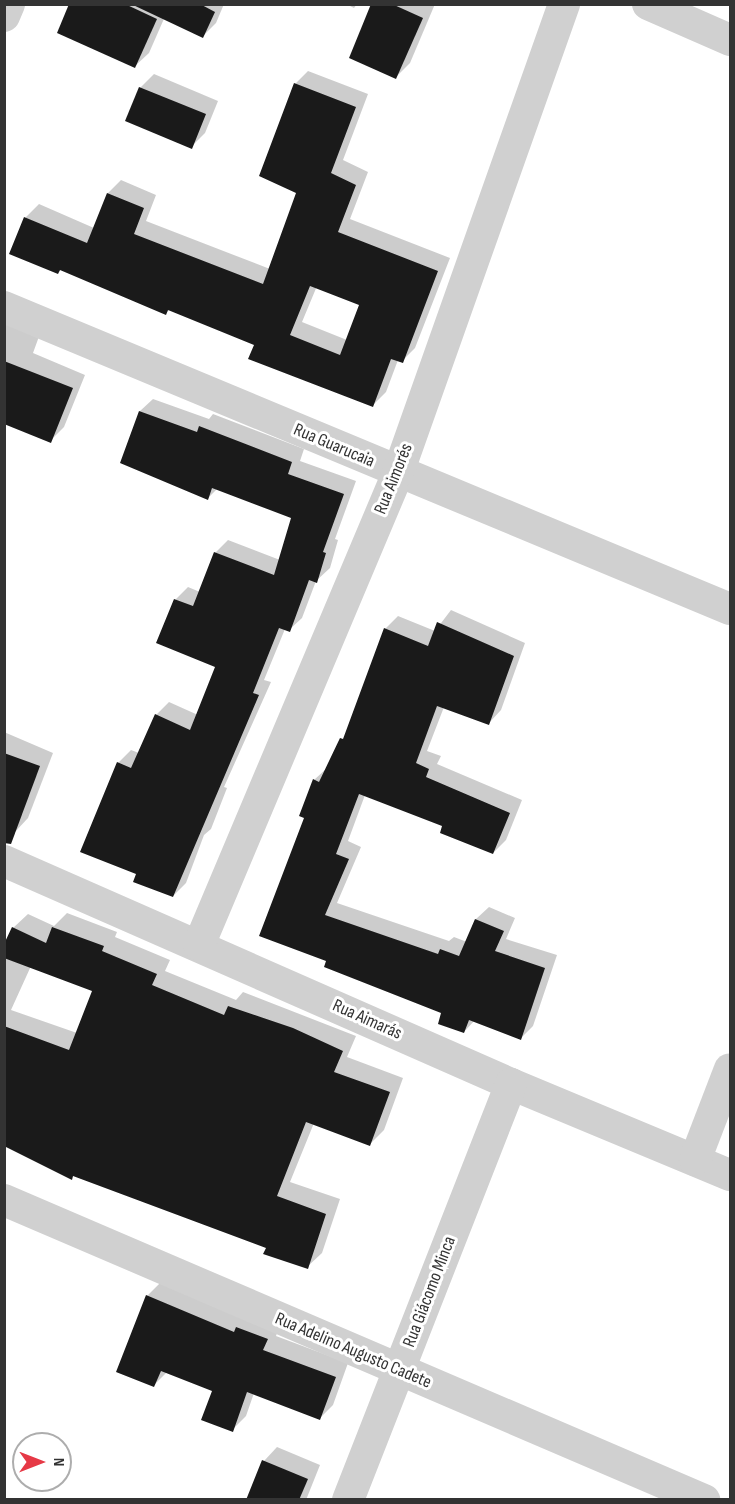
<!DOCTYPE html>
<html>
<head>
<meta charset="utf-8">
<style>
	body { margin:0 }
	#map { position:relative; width:735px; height:1504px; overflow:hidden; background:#fff; font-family:"Sofia Sans Condensed",sans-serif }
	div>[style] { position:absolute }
	.shadow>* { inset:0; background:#0003 }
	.building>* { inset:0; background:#1a1a1a }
	.minor>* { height:32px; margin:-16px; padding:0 16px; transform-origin:16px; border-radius:16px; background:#d0d0d0 }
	span { translate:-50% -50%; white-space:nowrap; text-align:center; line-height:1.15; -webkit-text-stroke:6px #fff; paint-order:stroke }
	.street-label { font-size:18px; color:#333 }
	.frame { position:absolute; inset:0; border:6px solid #333; pointer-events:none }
	.north { position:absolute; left:12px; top:1432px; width:60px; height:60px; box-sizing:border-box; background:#fff; border:2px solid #adadad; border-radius:50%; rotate:90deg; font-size:16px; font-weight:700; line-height:24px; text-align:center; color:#333 }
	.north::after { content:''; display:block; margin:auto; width:21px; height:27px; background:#e63946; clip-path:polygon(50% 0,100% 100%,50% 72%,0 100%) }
</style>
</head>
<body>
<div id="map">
	<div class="shadow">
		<div style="clip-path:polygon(71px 4px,169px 4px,170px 5px,149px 53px,135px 66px)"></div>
		<div style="clip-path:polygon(181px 4px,224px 4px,216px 23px,203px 36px)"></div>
		<div style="clip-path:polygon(346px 4px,357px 4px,354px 8px)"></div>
		<div style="clip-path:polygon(373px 4px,435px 4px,410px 63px,396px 77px)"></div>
		<div style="clip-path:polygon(evenodd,308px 71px,368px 94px,343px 160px,368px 172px,350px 219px,450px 258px,415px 348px,402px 361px,398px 360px,386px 392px,373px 405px,256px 344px,170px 309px,166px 313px,62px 269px,58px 272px,11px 253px,26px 217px,39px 204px,94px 228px,108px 193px,121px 180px,156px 195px,146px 221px,270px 269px,298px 193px,295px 84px,308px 71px,317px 286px,361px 304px,347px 340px,302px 322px,317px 286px)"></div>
		<div style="clip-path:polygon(154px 74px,218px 101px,205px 133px,191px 147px,140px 88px)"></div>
		<div style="clip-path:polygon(4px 317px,41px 331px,33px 353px,85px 375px,64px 427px,50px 441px,4px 411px)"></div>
		<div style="clip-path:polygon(153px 399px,209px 419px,213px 414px,304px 449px,300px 461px,356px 481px,335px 539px,338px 540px,330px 568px,316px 581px,302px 618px,289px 630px,285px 629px,264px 680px,271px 682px,224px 787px,227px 788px,211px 829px,204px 835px,186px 883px,173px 896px,138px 874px,118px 763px,131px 750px,139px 753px,156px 715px,169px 702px,198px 715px,217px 666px,158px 642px,176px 599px,188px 587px,200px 592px,215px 553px,228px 540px,280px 560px,293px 518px,217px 489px,208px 498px,122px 462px,140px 411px)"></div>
		<div style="clip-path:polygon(451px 610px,525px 643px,501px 710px,489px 723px,444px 707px,427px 751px,441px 756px,437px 764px,522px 800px,506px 840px,493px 853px,444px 826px,365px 795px,348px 841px,361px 847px,337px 903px,449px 941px,454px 937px,467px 942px,476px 919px,489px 907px,515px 918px,506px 939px,557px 955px,533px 1026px,520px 1039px,475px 1020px,464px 1032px,443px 1013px,328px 960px,306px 817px,314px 780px,328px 767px,347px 733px,385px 629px,398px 616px,435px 631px)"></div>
		<div style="clip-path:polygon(4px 732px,53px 753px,28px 818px,15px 832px,4px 828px)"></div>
		<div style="clip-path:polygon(evenodd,67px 913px,117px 932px,115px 937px,170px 960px,165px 971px,236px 1000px,243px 992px,356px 1036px,347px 1057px,403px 1078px,384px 1130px,370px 1144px,314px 1123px,290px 1182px,340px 1199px,322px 1253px,307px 1267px,267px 1247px,74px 1175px,71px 1178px,4px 1145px,4px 948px,13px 928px,28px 914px,54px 926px,67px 913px,31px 966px,94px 990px,77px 1033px,11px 1010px,31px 966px)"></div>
		<div style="clip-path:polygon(161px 1282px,280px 1325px,276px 1336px,348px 1363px,333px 1405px,320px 1418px,254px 1393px,246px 1416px,232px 1430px,214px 1391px,167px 1372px,154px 1385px,147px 1296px)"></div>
		<div style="clip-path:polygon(277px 1447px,320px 1465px,306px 1500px,248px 1500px,264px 1461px)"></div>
	</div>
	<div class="building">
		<div style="clip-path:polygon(69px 4px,125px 4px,157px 19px,135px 68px,57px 33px)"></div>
		<div style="clip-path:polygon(131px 4px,200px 4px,215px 12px,203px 38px)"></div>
		<div style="clip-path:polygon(371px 4px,392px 4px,423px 18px,396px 79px,349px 58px)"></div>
		<div style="clip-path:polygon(evenodd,294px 83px,356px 107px,331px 173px,356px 185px,338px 232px,438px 271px,403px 363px,391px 359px,373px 407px,248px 359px,254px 345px,168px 310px,166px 315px,60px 270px,58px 274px,9px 254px,24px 217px,87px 243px,107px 193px,144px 208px,134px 234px,263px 284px,296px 193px,259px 176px,294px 83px,310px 286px,359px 305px,340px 355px,290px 335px,310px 286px)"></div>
		<div style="clip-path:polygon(139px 87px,206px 114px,192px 149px,125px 121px)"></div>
		<div style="clip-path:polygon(4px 361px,73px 388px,51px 443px,4px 424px)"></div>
		<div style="clip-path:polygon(139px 411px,197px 432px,199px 426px,292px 462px,288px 474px,344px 494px,323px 552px,326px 553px,317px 583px,309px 580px,290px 632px,279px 628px,253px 693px,259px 695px,173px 897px,133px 882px,136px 874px,80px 852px,117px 762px,131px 768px,155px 714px,190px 730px,215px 667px,156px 643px,174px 599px,193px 606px,214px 552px,274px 575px,291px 518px,212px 488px,208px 500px,120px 463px)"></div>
		<div style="clip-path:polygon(437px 622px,514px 656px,489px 725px,437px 706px,416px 763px,429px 769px,426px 777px,510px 813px,493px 854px,440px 833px,442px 826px,359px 794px,336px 854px,349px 859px,325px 915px,438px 954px,440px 949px,459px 956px,475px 919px,504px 931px,495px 951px,545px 968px,521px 1040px,469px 1020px,464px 1033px,438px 1024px,441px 1013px,324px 967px,326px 961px,259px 936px,304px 818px,299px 816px,313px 779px,319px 782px,340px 738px,343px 739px,384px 628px,428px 646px)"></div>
		<div style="clip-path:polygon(4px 753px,40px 766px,11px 844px,4px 843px)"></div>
		<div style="clip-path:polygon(12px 927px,46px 943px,52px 927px,104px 946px,102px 951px,157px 974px,152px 985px,224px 1015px,228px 1006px,293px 1028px,343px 1051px,334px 1072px,390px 1092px,370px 1146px,306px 1122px,277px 1196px,326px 1214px,308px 1269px,263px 1254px,266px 1248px,73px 1176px,72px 1180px,4px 1146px,4px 1026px,69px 1050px,92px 991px,4px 958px,4px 944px)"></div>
		<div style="clip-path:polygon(146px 1295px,234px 1332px,236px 1327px,268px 1339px,263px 1350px,336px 1377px,320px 1420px,247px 1392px,233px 1432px,201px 1420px,212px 1391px,161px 1371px,154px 1387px,116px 1372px)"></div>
		<div style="clip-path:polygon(262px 1460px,308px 1479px,299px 1500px,246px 1500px)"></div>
	</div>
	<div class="minor">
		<div style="left:648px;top:4px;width:90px;rotate:23.7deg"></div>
		<div style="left:4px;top:16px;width:13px;rotate:-67deg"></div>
		<div style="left:4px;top:307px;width:786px;rotate:22.59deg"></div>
		<div style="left:4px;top:861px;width:554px;rotate:23.74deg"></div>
		<div style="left:511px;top:1084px;width:237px;rotate:22.6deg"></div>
		<div style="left:199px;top:945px;width:512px;rotate:-67.14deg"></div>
		<div style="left:398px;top:473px;width:498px;rotate:-70.5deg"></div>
		<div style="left:695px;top:1160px;width:97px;rotate:-69deg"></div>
		<div style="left:4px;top:1200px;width:762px;rotate:23.2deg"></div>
		<div style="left:348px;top:1500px;width:447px;rotate:-68.6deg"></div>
	</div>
	<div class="street-label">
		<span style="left:334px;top:446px;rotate:23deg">Rua Guarucaia</span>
		<span style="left:394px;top:479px;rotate:-68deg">Rua Aimorés</span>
		<span style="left:367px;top:1020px;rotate:24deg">Rua Aimarás</span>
		<span style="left:430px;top:1292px;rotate:-69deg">Rua Giácomo Minca</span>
		<span style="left:353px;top:1351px;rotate:23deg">Rua Adelino Augusto Cadete</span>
	</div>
	<div class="frame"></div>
	<div class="north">N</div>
</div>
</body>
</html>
